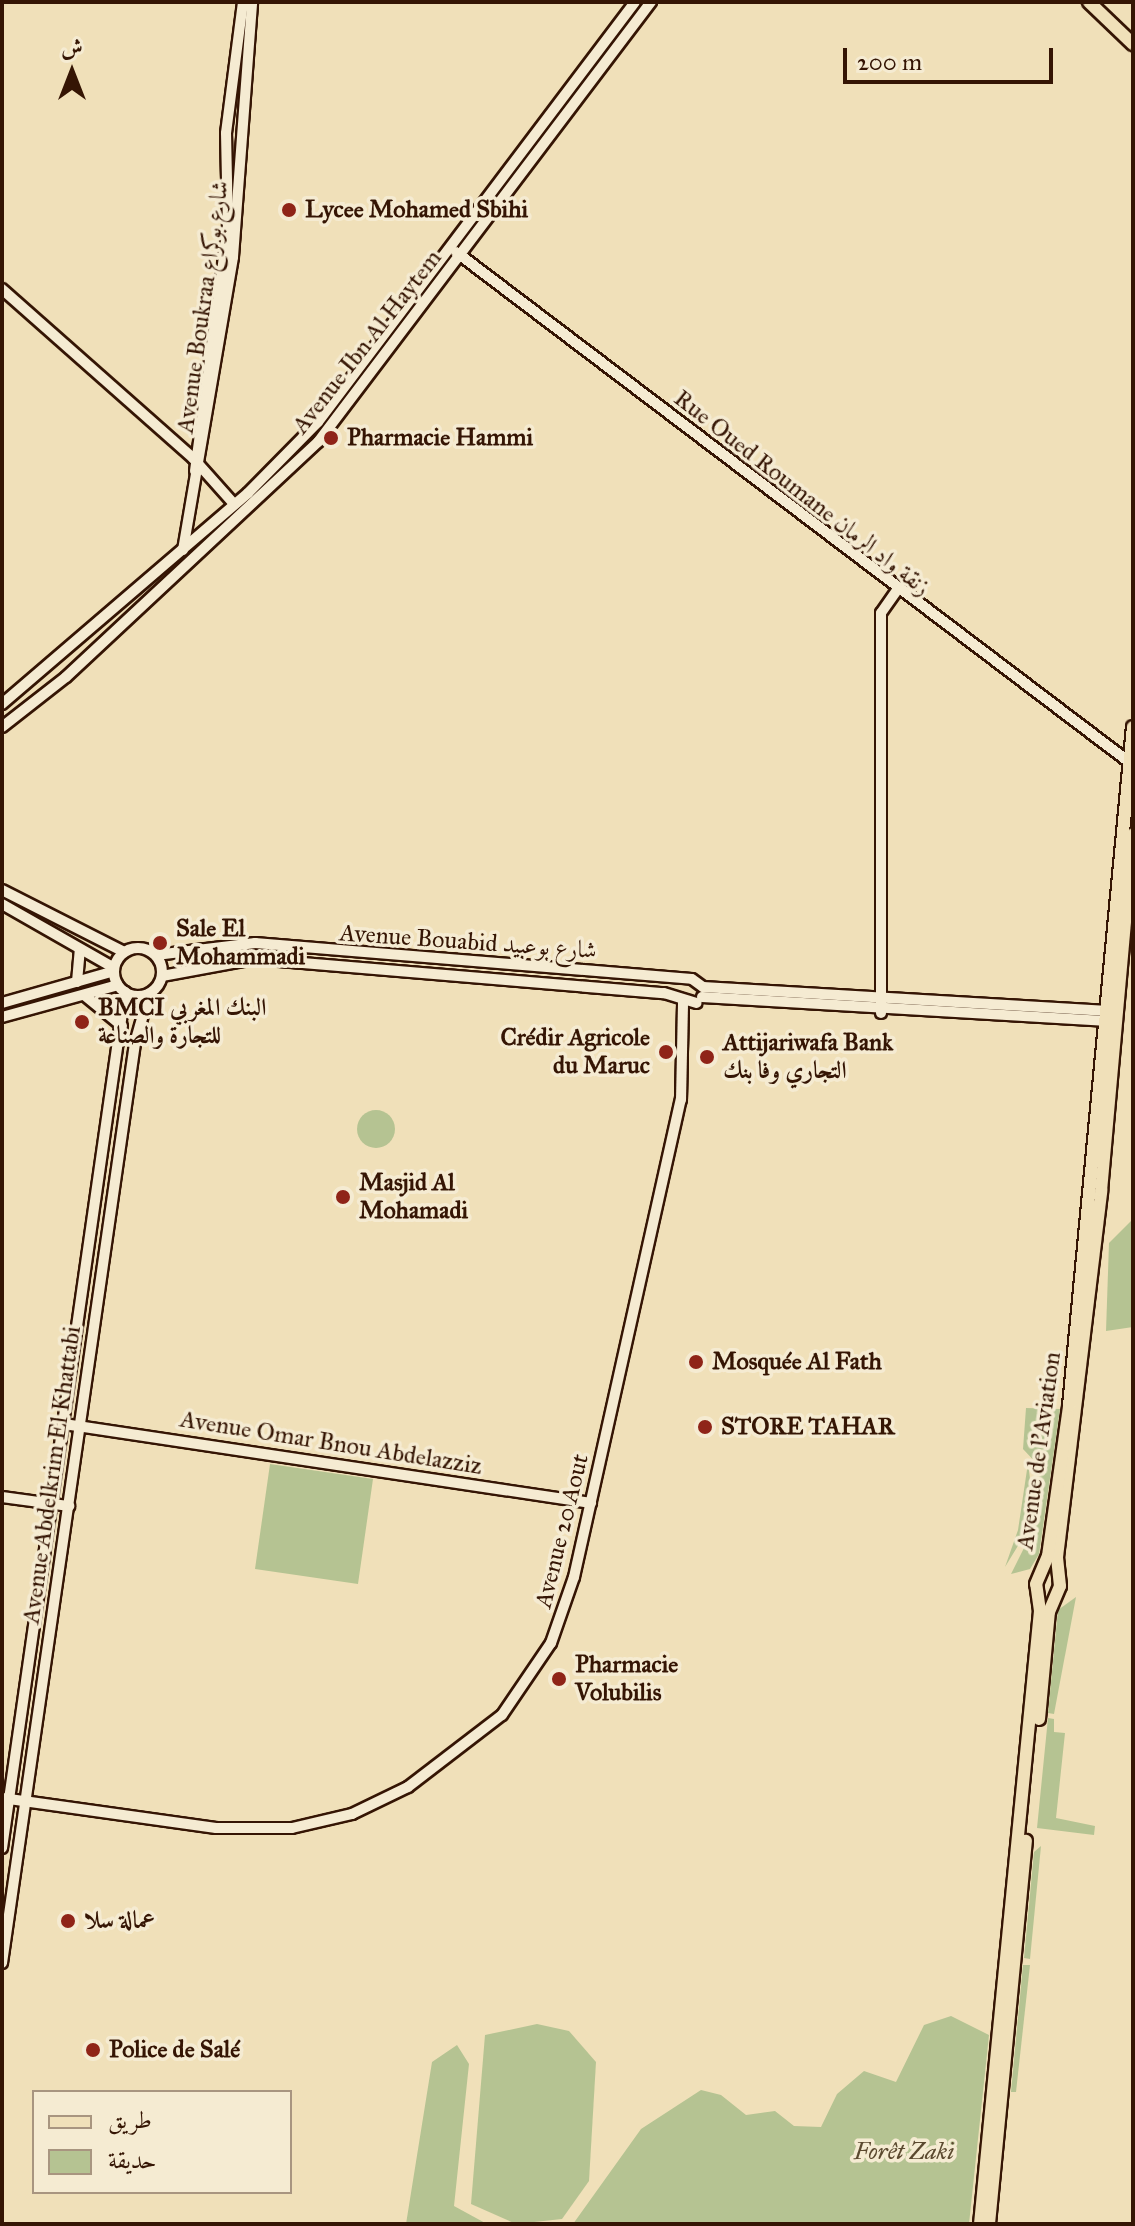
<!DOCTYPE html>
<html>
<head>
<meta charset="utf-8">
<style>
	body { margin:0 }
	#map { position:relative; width:1135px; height:2226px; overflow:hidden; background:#f0e0b9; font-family:"IM FELL Great Primer",Amiri,serif }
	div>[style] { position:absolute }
	.green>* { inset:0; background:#b5c392 }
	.round { border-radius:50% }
	.roads { filter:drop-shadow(2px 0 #351504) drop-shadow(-2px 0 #351504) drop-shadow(0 2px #351504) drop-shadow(0 -2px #351504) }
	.secondary>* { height:10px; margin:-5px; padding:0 5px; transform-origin:5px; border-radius:5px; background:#f5ebd2 }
	.secondary>.ring { margin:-5px; padding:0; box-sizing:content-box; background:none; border:10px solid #f5ebd2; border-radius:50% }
	.primary>* { height:12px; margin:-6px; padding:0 6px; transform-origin:6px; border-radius:6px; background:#f0e0b9 }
	.dots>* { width:22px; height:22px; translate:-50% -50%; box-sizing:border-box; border:4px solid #f5ebd2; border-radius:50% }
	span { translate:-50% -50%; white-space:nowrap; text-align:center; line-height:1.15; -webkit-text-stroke:7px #f5ebd2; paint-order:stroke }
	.poi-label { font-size:24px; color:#351504; font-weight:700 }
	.left { translate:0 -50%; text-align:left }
	.right { translate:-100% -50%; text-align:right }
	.street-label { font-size:24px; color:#351504 }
	.park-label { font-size:24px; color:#5b492f; font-style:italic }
	.frame { position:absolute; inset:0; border:4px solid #351504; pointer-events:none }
	.legend { position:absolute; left:32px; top:2090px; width:260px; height:104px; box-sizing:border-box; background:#f5ebd2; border:2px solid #a89580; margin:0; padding:10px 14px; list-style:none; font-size:24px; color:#351504 }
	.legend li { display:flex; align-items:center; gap:16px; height:40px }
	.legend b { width:40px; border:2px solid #a89580 }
	.north { position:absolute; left:32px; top:32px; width:80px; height:80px; -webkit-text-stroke:6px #f5ebd2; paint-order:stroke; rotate:0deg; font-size:22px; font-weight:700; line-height:32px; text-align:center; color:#351504 }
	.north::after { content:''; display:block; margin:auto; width:28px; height:36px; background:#351504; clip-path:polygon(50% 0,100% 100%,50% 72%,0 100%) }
	.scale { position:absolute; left:843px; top:48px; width:210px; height:36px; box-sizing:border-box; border:4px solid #351504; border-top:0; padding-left:10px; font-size:24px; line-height:28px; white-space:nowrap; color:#351504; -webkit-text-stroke:6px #f5ebd2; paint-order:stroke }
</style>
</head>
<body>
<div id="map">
	<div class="green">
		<div class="round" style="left:357px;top:1110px;width:38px;height:38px"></div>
		<div style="clip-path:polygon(1133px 1219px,1133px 1327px,1106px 1331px,1109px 1243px)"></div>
		<div style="clip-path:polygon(1026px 1408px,1060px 1409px,1039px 1554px,1030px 1569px,1011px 1574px,1041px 1514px,1039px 1466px,1023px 1449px)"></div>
		<div style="clip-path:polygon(1028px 1463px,1035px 1518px,1005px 1567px,1018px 1530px)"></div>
		<div style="clip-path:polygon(270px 1464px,373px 1479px,358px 1584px,255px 1569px)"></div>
		<div style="clip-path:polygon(1076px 1597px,1054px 1714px,1048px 1713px,1058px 1610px)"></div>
		<div style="clip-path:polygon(1048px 1718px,1054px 1719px,1054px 1732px,1065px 1733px,1056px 1818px,1095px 1826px,1094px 1835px,1037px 1828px)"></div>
		<div style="clip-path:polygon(1041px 1846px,1030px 1959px,1024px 1958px,1034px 1852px)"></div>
		<div style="clip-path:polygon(1023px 1965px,1030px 1965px,1016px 2092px,1011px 2092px)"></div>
		<div style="clip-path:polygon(951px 2016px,989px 2035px,969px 2224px,573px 2224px,641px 2129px,701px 2090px,721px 2095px,746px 2115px,775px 2111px,794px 2126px,821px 2127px,837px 2094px,864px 2071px,896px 2082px,924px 2025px)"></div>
		<div style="clip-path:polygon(537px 2024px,569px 2031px,596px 2062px,589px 2181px,562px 2219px,516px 2224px,471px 2204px,485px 2035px)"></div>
		<div style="clip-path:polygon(457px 2045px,469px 2064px,454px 2206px,487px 2224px,406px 2224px,432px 2062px)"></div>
	</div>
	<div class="roads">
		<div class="secondary">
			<div style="left:456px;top:252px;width:849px;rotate:37.15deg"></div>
			<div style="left:2px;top:289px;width:255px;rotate:41.5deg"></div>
			<div style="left:193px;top:458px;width:62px;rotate:48.3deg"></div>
			<div style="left:195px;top:471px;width:245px;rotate:-82.3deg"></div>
			<div style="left:228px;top:228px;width:95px;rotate:-91.2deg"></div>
			<div style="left:226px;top:133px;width:132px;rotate:-82.6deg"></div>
			<div style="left:183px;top:550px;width:297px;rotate:-80.3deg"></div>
			<div style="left:233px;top:257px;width:256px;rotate:-85.7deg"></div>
			<div style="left:2px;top:704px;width:324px;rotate:-40.6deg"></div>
			<div style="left:248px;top:493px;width:100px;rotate:-45.4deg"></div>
			<div style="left:318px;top:422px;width:526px;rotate:-52.96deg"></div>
			<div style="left:2px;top:727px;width:81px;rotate:-38deg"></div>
			<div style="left:66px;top:677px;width:345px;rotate:-43deg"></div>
			<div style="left:318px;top:442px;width:552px;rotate:-52.88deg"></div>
			<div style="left:2px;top:890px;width:137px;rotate:26.9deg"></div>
			<div style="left:2px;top:904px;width:129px;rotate:29.7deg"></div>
			<div class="ring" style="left:114px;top:948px;width:38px;height:38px"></div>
			<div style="left:156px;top:955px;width:100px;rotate:-6.9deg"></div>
			<div style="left:255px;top:943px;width:438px;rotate:4.7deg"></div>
			<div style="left:692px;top:979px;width:14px;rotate:36deg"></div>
			<div style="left:162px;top:976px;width:95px;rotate:-10.4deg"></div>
			<div style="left:255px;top:959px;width:410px;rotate:4.8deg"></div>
			<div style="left:664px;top:993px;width:34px;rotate:17deg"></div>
			<div style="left:77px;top:982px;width:32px;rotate:-85deg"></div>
			<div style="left:703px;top:987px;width:410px;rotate:3.4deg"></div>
			<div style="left:84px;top:995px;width:49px;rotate:39.2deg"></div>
			<div style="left:702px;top:997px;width:411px;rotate:3.4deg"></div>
			<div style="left:2px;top:1003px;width:116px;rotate:-15.9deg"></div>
			<div style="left:881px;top:1013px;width:400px;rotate:-90deg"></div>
			<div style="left:881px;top:613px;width:28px;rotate:-55deg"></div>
			<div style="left:2px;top:1017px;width:120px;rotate:-15.4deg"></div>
			<div style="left:64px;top:1424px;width:533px;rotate:8.53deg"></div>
			<div style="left:2px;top:1497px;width:68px;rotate:7.7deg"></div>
			<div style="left:2px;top:1798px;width:216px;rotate:8deg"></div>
			<div style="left:216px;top:1828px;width:76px"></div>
			<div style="left:292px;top:1828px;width:62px;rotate:-13.1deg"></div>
			<div style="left:352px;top:1814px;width:62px;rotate:-25.7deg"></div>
			<div style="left:408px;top:1787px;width:118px;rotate:-37.5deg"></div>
			<div style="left:502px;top:1715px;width:87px;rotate:-55.8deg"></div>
			<div style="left:551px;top:1643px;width:70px;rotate:-70.8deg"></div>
			<div style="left:574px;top:1577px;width:489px;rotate:-77.4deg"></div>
			<div style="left:681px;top:1100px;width:98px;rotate:-88.8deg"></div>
			<div style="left:2px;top:1848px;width:865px;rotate:-81.82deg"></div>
			<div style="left:2px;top:1963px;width:930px;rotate:-81.77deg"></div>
			<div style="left:135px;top:1043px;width:51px;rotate:-74.1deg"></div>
		</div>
		<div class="primary">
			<div style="left:1089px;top:2px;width:61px;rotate:43.7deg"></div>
			<div style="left:1039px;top:1719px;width:107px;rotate:-84.7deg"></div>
			<div style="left:1049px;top:1612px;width:28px;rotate:-67deg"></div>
			<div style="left:1060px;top:1586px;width:29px;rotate:-96deg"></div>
			<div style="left:1057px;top:1557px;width:369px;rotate:-83.1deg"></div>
			<div style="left:1101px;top:1191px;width:358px;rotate:-84.9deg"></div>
			<div style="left:980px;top:2224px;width:616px;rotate:-84.41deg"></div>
			<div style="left:1040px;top:1611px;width:27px;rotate:-98deg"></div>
			<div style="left:1036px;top:1584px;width:30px;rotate:-67deg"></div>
			<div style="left:1048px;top:1556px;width:151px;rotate:-82deg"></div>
			<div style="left:1069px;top:1406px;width:682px;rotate:-84.62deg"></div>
			<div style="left:989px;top:2224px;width:385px;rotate:-84.5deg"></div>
		</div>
	</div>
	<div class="dots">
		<div style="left:289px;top:210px;background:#8f2418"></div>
		<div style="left:331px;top:438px;background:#8f2418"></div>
		<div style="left:160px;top:943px;background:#8f2418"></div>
		<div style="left:82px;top:1022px;background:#8f2418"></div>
		<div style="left:666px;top:1052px;background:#8f2418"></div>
		<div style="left:707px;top:1057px;background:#8f2418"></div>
		<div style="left:343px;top:1197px;background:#8f2418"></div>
		<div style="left:696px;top:1362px;background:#8f2418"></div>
		<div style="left:705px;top:1427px;background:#8f2418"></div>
		<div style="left:559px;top:1679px;background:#8f2418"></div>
		<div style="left:68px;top:1921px;background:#8f2418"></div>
		<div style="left:93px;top:2050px;background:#8f2418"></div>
	</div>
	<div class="poi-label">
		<span class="left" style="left:305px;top:210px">Lycee Mohamed Sbihi</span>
		<span class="left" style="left:347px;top:438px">Pharmacie Hammi</span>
		<span class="left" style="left:176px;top:943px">Sale El<br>Mohammadi</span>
		<span class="left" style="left:98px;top:1022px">BMCI البنك المغربي<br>للتجارة والصناعة</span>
		<span class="right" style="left:650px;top:1052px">Crédir Agricole<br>du Maruc</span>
		<span class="left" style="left:723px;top:1057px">Attijariwafa Bank<br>التجاري وفا بنك</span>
		<span class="left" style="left:359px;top:1197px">Masjid Al<br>Mohamadi</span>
		<span class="left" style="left:712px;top:1362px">Mosquée Al Fath</span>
		<span class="left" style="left:721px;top:1427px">STORE TAHAR</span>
		<span class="left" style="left:575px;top:1679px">Pharmacie<br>Volubilis</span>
		<span class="left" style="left:84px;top:1921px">عمالة سلا</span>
		<span class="left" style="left:109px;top:2050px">Police de Salé</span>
	</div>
	<div class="street-label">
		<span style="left:203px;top:307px;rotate:-82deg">Avenue Boukraa شارع بوكراع</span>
		<span style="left:367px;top:342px;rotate:-52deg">Avenue Ibn Al Haytem</span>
		<span style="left:802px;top:493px;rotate:38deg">Rue Oued Roumane زنقة واد الرمان</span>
		<span style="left:468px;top:942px;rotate:4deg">Avenue Bouabid شارع بوعبيد</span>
		<span style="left:331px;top:1443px;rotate:9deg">Avenue Omar Bnou Abdelazziz</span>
		<span style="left:1039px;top:1451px;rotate:-82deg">Avenue de l'Aviation</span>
		<span style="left:52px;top:1475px;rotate:-82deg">Avenue Abdelkrim El Khattabi</span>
		<span style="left:562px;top:1531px;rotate:-76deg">Avenue 20 Aout</span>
	</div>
	<div class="park-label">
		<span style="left:904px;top:2152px">Forêt Zaki</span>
	</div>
	<div class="frame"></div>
	<ul class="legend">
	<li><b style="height:10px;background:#f0e0b9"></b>طريق</li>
	<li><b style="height:22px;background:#b5c392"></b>حديقة</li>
	</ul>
	<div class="north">ش</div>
	<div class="scale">200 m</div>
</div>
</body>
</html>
